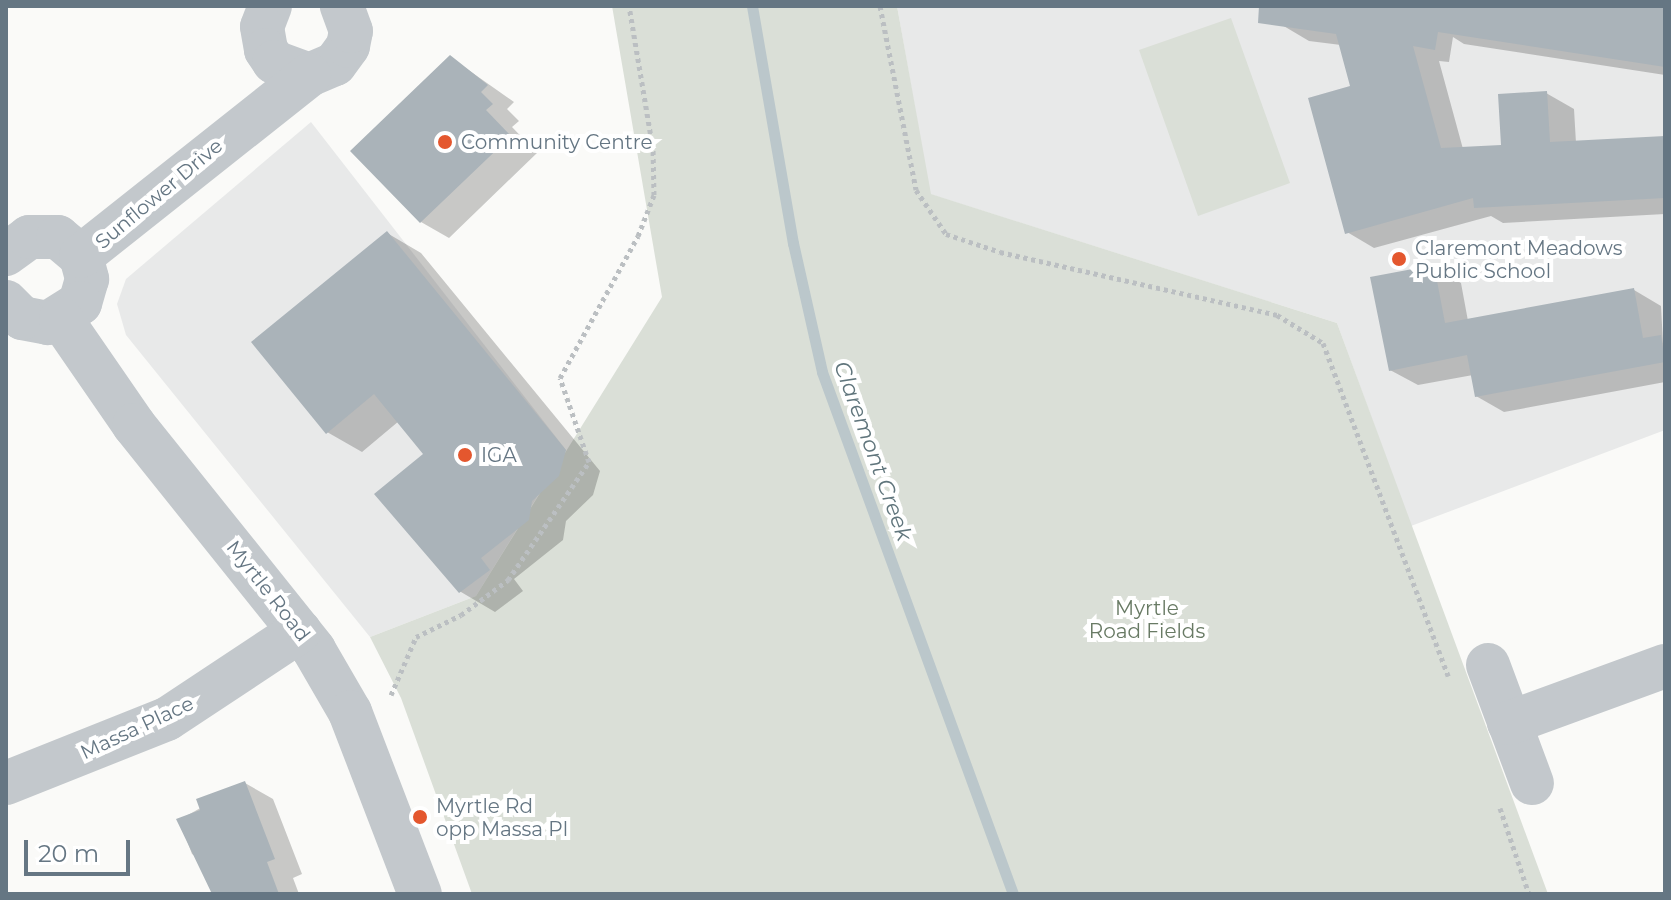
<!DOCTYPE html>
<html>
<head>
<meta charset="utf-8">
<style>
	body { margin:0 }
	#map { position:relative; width:1671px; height:900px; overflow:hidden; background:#fafaf8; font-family:Montserrat,sans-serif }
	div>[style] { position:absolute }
	.built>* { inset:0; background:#e8e9e9 }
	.green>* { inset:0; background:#dadfd7 }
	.shadow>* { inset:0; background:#0003 }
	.stream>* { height:11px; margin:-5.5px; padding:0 5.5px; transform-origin:5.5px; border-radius:5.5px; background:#bbc7cb }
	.building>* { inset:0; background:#aab3b9 }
	.path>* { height:5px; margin-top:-2.5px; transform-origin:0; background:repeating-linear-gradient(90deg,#bbbfc2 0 4px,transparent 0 8px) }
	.minor>* { height:44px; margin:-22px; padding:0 22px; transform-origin:22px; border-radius:22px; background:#c3c8cc }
	.dots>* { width:22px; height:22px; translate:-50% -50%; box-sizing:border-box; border:4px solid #fff; border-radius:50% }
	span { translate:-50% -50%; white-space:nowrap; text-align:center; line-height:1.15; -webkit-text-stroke:8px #fff; paint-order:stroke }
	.poi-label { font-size:20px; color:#657683 }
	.left { translate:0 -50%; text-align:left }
	.street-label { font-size:20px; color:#657683 }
	.park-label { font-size:20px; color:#687a64 }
	.water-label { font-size:22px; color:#60757c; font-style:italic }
	.frame { position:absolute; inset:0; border:8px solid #657683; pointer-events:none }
	.scale { position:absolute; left:24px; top:840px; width:106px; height:36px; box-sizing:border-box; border:4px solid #657683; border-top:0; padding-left:10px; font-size:24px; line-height:28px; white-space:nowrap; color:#657683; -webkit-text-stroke:6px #fff; paint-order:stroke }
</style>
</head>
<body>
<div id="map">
	<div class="built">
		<div style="clip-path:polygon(897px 6px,1665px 6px,1665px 430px,1411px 526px,1337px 323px,930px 194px)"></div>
		<div style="clip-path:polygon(311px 122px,566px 450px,476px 596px,370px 637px,126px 335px,117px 304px,126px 279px)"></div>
	</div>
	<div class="green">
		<div style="clip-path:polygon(612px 6px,897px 6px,931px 194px,1337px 323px,1548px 894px,472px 894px,401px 698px,370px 637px,476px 596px,662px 297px)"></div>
		<div style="clip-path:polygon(1231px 18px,1290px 183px,1198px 216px,1139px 50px)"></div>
	</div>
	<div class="shadow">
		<div style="clip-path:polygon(1285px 6px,1665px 7px,1665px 75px,1464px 44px,1453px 37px,1449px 62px,1439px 61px,1463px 149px,1503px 147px,1546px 93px,1574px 109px,1576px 143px,1665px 138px,1665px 214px,1503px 223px,1491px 216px,1374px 248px,1347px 232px,1353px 88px,1341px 45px,1309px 41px,1282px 25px)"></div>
		<div style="clip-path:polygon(450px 57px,514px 102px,507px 109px,519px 121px,512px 127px,537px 153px,449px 238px,421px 222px)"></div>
		<div style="clip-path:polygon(387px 233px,421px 253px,600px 471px,593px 495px,566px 521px,563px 540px,514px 579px,523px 591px,495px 612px,461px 592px,377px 494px,426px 454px,399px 421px,362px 452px,327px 432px)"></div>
		<div style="clip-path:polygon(1433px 267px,1461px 283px,1468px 321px,1634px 290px,1661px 306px,1665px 382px,1504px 412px,1476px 396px,1473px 375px,1418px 385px,1390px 370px)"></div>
		<div style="clip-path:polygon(245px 783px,273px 799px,302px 874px,293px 878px,299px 894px,214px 894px,201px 860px,192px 854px,179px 820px)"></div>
	</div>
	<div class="stream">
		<div style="left:752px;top:6px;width:241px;rotate:80.2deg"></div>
		<div style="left:793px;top:243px;width:132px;rotate:77.3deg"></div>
		<div style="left:822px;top:372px;width:556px;rotate:69.9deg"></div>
	</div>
	<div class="building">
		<div style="clip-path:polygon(1259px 6px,1665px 6px,1665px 67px,1438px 32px,1435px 50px,1413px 46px,1441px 148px,1501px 145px,1498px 94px,1547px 91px,1550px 142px,1665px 136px,1665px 198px,1474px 208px,1473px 198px,1345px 234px,1308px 98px,1350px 86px,1336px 34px,1258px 23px)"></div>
		<div style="clip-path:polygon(450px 55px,488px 85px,481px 92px,493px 104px,486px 110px,511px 136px,420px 223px,350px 151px)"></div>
		<div style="clip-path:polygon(387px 231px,566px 450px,559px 476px,532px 501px,529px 520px,481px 558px,490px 570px,459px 593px,374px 494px,423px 454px,374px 394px,326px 434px,251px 342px)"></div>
		<div style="clip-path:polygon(1434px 265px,1445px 323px,1634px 288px,1643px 338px,1661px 335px,1665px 362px,1475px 397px,1467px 355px,1389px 371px,1370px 277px)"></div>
		<div style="clip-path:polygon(245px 781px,275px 859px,267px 862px,279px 894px,212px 894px,176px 819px,200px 810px,196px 799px)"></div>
	</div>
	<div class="path">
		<div style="left:880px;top:6px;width:187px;rotate:78.9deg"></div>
		<div style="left:916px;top:190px;width:53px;rotate:55.7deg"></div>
		<div style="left:946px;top:234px;width:57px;rotate:18.4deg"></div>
		<div style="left:1000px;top:252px;width:284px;rotate:12.8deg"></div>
		<div style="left:1277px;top:315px;width:54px;rotate:31.3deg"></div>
		<div style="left:1323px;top:343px;width:356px;rotate:69.4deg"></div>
		<div style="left:391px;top:695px;width:63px;rotate:-66.7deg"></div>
		<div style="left:416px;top:637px;width:50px;rotate:-26.1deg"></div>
		<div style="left:461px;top:615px;width:59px;rotate:-36.7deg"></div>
		<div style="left:508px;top:580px;width:143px;rotate:-55.5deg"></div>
		<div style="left:589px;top:462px;width:89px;rotate:-109deg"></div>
		<div style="left:560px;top:378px;width:162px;rotate:-61.2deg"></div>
		<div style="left:638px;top:236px;width:44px;rotate:-68.7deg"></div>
		<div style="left:654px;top:195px;width:46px;rotate:-91.2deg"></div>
		<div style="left:653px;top:149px;width:145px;rotate:-99.5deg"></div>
		<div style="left:1500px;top:808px;width:91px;rotate:71.4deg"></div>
	</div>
	<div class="minor">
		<div style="left:270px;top:6px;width:22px;rotate:111deg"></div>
		<div style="left:262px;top:27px;width:23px;rotate:80deg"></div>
		<div style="left:266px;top:50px;width:14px;rotate:56deg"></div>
		<div style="left:274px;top:62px;width:37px;rotate:20deg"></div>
		<div style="left:309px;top:75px;width:28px;rotate:-23deg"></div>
		<div style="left:335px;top:64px;width:22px;rotate:-54deg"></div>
		<div style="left:348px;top:46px;width:15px;rotate:-79deg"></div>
		<div style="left:351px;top:31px;width:27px;rotate:-110deg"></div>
		<div style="left:6px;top:254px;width:29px;rotate:-36deg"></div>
		<div style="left:29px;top:237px;width:29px"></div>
		<div style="left:58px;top:237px;width:30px;rotate:40deg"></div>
		<div style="left:81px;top:256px;width:24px;rotate:75deg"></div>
		<div style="left:87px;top:279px;width:25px;rotate:106deg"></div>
		<div style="left:80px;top:303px;width:38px;rotate:148deg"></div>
		<div style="left:48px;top:323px;width:26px;rotate:-169deg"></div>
		<div style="left:22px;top:318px;width:23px;rotate:-135deg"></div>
		<div style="left:81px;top:256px;width:291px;rotate:-38.4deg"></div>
		<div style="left:61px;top:319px;width:129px;rotate:55.4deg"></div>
		<div style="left:134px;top:425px;width:288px;rotate:51.3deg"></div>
		<div style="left:314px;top:650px;width:72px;rotate:59.9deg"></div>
		<div style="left:350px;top:712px;width:195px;rotate:69deg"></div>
		<div style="left:1488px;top:665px;width:126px;rotate:69.6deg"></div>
		<div style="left:1509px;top:723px;width:166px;rotate:-20.1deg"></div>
		<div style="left:6px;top:783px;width:173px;rotate:-21.7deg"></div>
		<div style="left:167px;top:719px;width:159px;rotate:-33.5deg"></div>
	</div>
	<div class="dots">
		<div style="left:445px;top:142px;background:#e4572e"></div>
		<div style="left:1399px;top:259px;background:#e4572e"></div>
		<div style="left:465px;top:455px;background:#e4572e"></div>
		<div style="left:420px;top:817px;background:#e4572e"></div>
	</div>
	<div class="poi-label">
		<span class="left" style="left:461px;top:142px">Community Centre</span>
		<span class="left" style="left:1415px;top:260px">Claremont Meadows<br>Public School</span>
		<span class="left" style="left:481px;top:455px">IGA</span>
		<span class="left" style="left:436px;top:818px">Myrtle Rd<br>opp Massa Pl</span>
	</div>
	<div class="street-label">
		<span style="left:159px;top:194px;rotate:-40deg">Sunflower Drive</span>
		<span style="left:268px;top:591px;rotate:52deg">Myrtle Road</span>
		<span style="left:137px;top:728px;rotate:-25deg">Massa Place</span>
	</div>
	<div class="park-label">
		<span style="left:1147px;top:620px">Myrtle<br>Road Fields</span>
	</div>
	<div class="water-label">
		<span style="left:873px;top:451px;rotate:70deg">Claremont Creek</span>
	</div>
	<div class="frame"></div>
	<div class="scale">20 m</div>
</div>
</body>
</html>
